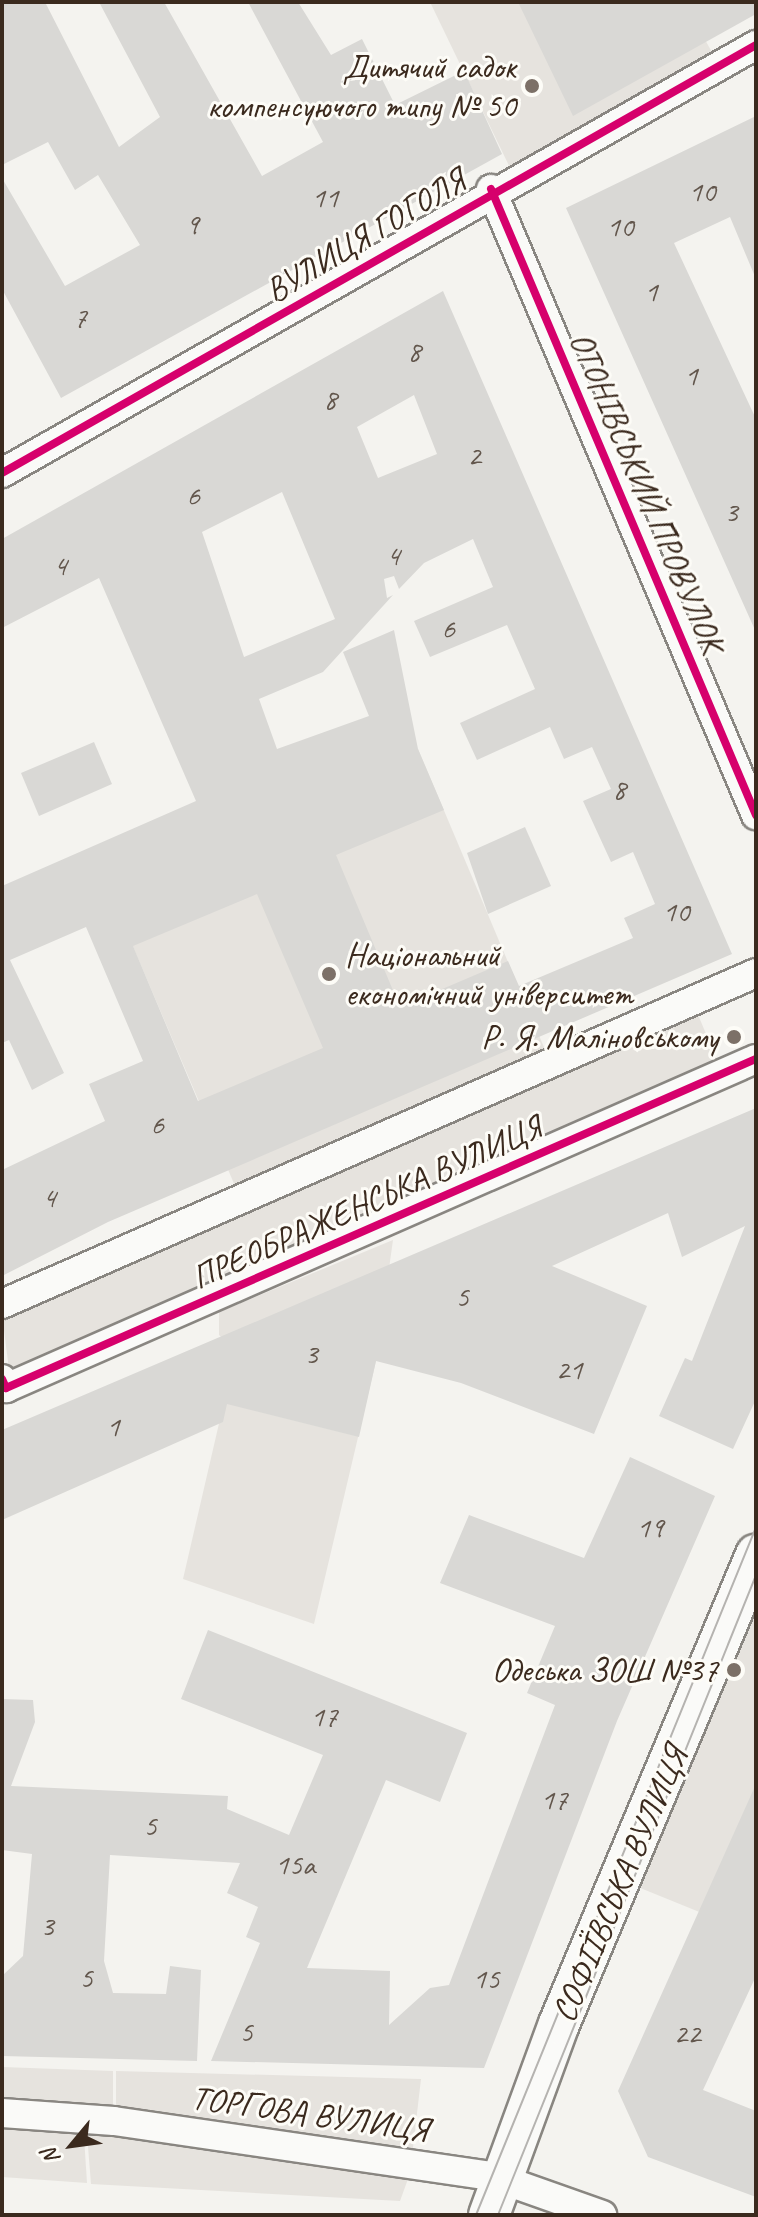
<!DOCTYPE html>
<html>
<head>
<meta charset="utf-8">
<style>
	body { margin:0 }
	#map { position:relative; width:758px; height:2217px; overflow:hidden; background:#f4f3ef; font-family:Caveat,sans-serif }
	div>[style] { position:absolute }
	.built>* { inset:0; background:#e6e3de }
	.building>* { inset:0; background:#d9d8d5 }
	.roads { filter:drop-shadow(2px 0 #898681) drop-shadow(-2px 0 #898681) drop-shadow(0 2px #898681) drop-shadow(0 -2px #898681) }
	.minor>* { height:28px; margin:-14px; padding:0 14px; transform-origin:14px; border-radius:14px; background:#fafaf8 }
	.secondary>* { height:40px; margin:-20px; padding:0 20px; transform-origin:20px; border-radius:20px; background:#fafaf8 }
	.tram>* { height:2px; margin:-1px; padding:0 1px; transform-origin:1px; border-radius:1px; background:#b5b3b0 }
	.cycleway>* { height:8px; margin:-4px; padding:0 4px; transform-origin:4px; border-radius:4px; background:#d6006c }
	.dots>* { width:22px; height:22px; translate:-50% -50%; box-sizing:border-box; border:4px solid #fdfcf7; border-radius:50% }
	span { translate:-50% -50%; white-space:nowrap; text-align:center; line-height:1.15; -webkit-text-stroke:6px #fdfcf7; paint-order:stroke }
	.number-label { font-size:30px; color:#62564c }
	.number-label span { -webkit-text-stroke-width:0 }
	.poi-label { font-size:34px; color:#3b2a1e }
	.right { translate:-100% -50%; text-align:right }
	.left { translate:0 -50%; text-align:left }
	.street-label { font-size:34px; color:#3b2a1e }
	.frame { position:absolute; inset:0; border:4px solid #3b2a1e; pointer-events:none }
	.north { position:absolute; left:32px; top:2105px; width:80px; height:80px; -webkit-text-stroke:6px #fdfcf7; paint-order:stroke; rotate:241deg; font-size:22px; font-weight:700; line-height:32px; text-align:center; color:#3b2a1e }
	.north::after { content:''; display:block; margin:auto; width:28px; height:36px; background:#3b2a1e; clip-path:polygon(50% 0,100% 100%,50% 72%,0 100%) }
</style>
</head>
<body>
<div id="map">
	<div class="built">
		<div style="clip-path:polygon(430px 2px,684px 2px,718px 63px,515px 178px)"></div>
		<div style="clip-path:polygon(418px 749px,546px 1052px,238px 1193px,105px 881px)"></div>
		<div style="clip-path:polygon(696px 1010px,720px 1067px,10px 1377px,2px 1315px)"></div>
		<div style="clip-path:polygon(393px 1240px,376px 1361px,314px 1624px,183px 1579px,236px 1350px,219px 1335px,219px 1312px)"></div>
		<div style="clip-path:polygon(756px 1605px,756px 1935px,628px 1883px)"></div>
		<div style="clip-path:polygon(2px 2067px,113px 2071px,113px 2109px,2px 2102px)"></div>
		<div style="clip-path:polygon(116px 2071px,421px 2079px,412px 2156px,116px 2113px)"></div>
		<div style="clip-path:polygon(2px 2115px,83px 2121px,87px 2183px,2px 2177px)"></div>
		<div style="clip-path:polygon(86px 2122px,412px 2168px,400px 2201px,91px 2184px)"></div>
	</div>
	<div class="building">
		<div style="clip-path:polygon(2px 2px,45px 2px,119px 147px,160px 117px,99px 2px,164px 2px,262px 176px,323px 142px,248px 2px,298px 2px,331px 55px,362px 39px,395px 105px,464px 71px,502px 154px,61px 398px,2px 289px,2px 178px,65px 286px,140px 245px,98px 175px,75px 190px,48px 142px,2px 165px)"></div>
		<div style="clip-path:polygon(518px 2px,756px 2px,756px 14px,573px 116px)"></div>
		<div style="clip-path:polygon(756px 116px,756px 279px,730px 217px,674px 243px,756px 419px,755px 630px,566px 208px)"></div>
		<div style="clip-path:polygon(evenodd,443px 291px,732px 954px,108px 1222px,2px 1276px,2px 1170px,105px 1121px,89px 1084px,143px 1061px,86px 927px,10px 960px,64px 1073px,32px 1090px,9px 1040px,2px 1043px,2px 886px,196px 801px,99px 578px,2px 628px,2px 539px,443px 291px,414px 395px,437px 454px,378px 478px,357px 427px,414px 395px,443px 291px,282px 492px,335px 619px,244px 657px,202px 532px,282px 492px,443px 291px,473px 539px,493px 587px,414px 621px,430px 657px,507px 625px,535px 689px,460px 723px,477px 760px,550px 727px,564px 759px,592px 747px,611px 789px,583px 801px,611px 862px,633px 852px,655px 904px,624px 918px,633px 938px,519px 986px,508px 961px,400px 1007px,336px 855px,444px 810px,418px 749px,394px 630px,343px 652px,369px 716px,277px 749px,259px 699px,323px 672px,393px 595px,387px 598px,384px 579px,394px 576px,399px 589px,424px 563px,473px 539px,443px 291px,257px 894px,323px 1048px,198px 1101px,133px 946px,257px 894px)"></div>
		<div style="clip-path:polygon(94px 742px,112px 784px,39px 816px,21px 773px)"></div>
		<div style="clip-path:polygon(525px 827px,551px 886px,488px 914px,467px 853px)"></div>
		<div style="clip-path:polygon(756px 1108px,756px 1399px,733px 1449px,659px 1416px,685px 1358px,692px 1361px,745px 1226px,682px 1257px,668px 1213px,552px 1266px,647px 1306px,594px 1434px,461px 1383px,376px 1361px,359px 1437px,227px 1404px,223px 1422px,2px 1520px,2px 1430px)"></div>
		<div style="clip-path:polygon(630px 1457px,715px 1496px,617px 1721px,484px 2068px,211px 2061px,260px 1943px,246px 1937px,258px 1907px,227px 1893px,240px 1863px,110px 1855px,104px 1961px,113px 1993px,166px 1994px,170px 1966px,201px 1970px,197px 2061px,2px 2056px,2px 1976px,23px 1956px,32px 1854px,2px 1850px,2px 1699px,33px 1700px,35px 1722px,11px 1786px,228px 1796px,227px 1809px,289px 1835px,323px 1755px,181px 1699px,208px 1630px,467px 1733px,440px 1802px,386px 1780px,307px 1968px,390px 1971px,389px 2025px,430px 1988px,449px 1985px,555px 1705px,527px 1693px,555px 1626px,440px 1583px,469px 1515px,584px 1558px)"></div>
		<div style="clip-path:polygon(756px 1784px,756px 1976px,703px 2090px,756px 2111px,756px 2197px,648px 2157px,618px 2091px)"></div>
	</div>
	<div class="roads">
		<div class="minor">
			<div style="left:491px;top:189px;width:680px;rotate:67.06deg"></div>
			<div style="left:2px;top:473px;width:867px;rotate:-29.58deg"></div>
			<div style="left:2px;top:1304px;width:823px;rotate:-23.7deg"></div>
			<div style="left:2px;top:1379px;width:10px;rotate:66deg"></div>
			<div style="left:6px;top:1388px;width:819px;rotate:-23.69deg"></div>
			<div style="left:2px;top:2113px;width:112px;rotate:4.1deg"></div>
			<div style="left:114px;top:2121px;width:382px;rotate:8.3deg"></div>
			<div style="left:492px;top:2176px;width:117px;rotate:19.5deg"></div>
		</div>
		<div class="secondary">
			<div style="left:489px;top:2215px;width:203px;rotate:-69.9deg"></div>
			<div style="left:559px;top:2024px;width:509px;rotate:-67.22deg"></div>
		</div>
	</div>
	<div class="tram">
		<div style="left:476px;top:2215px;width:743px;rotate:-67.85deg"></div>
		<div style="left:498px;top:2215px;width:690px;rotate:-68.04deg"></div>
	</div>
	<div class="cycleway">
		<div style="left:491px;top:189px;width:680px;rotate:67.06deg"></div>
		<div style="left:2px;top:473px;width:867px;rotate:-29.58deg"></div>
		<div style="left:2px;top:1379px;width:10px;rotate:66deg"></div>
		<div style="left:6px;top:1388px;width:819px;rotate:-23.69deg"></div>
	</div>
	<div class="dots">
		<div style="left:532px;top:86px;background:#7c7067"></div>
		<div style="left:329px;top:974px;background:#7c7067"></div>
		<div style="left:734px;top:1037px;background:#7c7067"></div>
		<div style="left:734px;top:1670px;background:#7c7067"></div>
	</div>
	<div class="number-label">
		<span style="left:702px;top:191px">10</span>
		<span style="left:325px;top:197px">11</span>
		<span style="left:192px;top:224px">9</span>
		<span style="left:620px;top:226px">10</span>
		<span style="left:651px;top:291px">1</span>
		<span style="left:80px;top:317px">7</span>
		<span style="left:414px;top:351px">8</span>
		<span style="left:691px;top:375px">1</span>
		<span style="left:330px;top:399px">8</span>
		<span style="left:474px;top:455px">2</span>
		<span style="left:193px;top:495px">6</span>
		<span style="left:731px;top:511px">3</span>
		<span style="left:393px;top:555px">4</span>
		<span style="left:60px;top:565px">4</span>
		<span style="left:448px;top:628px">6</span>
		<span style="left:619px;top:789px">8</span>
		<span style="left:676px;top:911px">10</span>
		<span style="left:157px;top:1124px">6</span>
		<span style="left:49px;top:1197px">4</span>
		<span style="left:462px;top:1296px">5</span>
		<span style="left:311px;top:1353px">3</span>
		<span style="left:569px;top:1369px">21</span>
		<span style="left:113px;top:1426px">1</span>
		<span style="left:650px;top:1527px">19</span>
		<span style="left:324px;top:1716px">17</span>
		<span style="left:554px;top:1799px">17</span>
		<span style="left:150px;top:1825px">5</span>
		<span style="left:295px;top:1864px">15а</span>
		<span style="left:47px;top:1925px">3</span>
		<span style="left:86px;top:1977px">5</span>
		<span style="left:486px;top:1978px">15</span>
		<span style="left:246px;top:2031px">5</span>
		<span style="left:687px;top:2033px">22</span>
	</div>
	<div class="poi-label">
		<span class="right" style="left:516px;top:86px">Дитячий садок<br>компенсуючого типу № 50</span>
		<span class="left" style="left:345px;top:974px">Національний<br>економічний університет</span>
		<span class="right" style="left:718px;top:1037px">Р. Я. Маліновському</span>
		<span class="right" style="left:718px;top:1670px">Одеська ЗОШ №37</span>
	</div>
	<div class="street-label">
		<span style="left:365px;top:235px;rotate:-31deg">ВУЛИЦЯ ГОГОЛЯ</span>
		<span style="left:647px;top:492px;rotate:67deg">ОТОНІВСЬКИЙ ПРОВУЛОК</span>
		<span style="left:366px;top:1202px;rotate:-24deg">ПРЕОБРАЖЕНСЬКА ВУЛИЦЯ</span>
		<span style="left:619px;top:1884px;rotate:-67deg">СОФІЇВСЬКА ВУЛИЦЯ</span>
		<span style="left:310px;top:2113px;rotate:8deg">ТОРГОВА ВУЛИЦЯ</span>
	</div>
	<div class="frame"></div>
	<div class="north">N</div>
</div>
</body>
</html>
